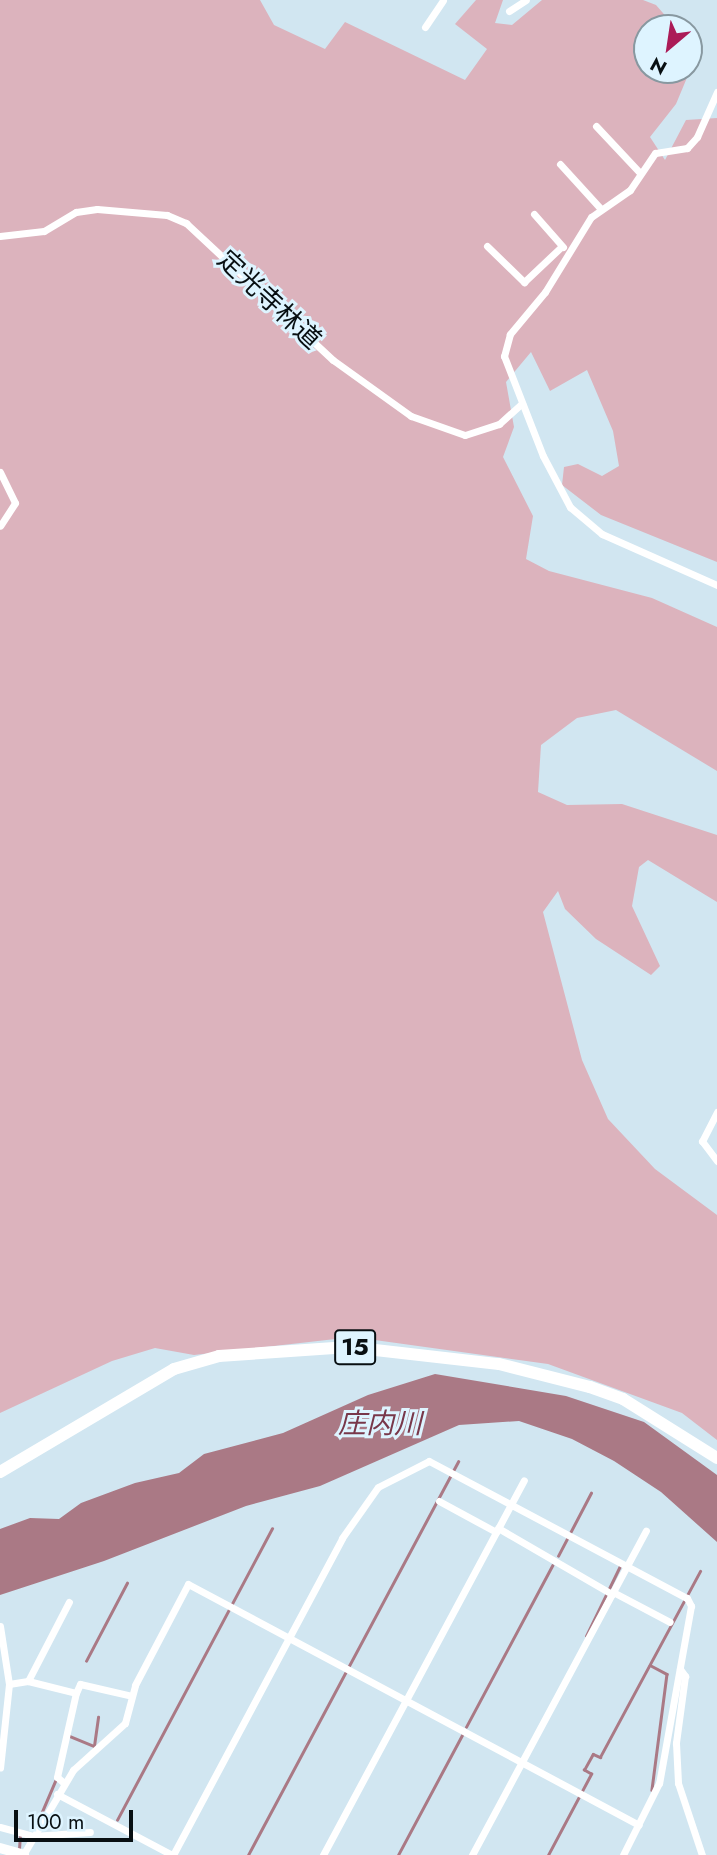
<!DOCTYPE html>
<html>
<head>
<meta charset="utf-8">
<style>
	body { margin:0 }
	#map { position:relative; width:717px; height:1855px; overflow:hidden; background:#d1e6f1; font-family:Jost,"Noto Sans JP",sans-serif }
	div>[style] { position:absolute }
	.green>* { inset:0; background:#dcb3bd }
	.water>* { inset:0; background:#aa7985 }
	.stream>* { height:2.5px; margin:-1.25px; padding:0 1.25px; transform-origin:1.25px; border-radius:1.25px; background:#aa7985 }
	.street>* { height:7px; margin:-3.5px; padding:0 3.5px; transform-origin:3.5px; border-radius:3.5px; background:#fff }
	.secondary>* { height:10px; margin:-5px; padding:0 5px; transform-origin:5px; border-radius:5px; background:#fff }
	.primary>* { height:12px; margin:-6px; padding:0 6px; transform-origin:6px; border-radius:6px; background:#fff }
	span { translate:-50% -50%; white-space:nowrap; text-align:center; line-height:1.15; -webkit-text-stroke:6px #def4ff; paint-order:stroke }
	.shield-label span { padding:2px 5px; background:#def4ff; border:2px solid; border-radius:5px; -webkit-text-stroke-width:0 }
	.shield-label { font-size:24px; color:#080f12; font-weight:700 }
	.street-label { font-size:26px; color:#080f12 }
	.water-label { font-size:28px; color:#78374a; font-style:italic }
	.north { position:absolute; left:633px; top:14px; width:70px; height:70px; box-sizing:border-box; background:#def4ff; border:2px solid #8898a0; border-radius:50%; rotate:209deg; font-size:19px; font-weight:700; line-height:28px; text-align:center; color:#080f12 }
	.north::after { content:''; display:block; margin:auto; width:24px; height:32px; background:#ab1b57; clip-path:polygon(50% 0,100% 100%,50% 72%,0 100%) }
	.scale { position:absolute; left:14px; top:1810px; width:119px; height:32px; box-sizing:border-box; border:4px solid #080f12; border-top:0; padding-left:9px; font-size:21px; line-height:24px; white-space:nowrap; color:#080f12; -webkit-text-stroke:5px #def4ff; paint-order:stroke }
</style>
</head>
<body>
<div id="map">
	<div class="green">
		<div style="clip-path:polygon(0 0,260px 0,274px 25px,325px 49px,345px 22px,465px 80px,487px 49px,455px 24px,476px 0,503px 0,495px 23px,512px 25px,542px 0,643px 0,656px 5px,676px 28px,647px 28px,647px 70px,689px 70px,689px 42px,696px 50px,691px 68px,676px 104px,650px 137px,665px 160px,686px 120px,717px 118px,717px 562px,601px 515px,562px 485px,564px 467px,578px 464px,602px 476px,619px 466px,613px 431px,587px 370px,550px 391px,531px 352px,506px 382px,514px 427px,503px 457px,533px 516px,526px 559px,549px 571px,652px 598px,717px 627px,717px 771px,616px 710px,577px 718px,541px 745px,538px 792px,567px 805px,622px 804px,717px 835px,717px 902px,648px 860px,639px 867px,632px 906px,660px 966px,651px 975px,596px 939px,565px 909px,558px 891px,543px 912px,582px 1060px,608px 1119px,655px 1169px,717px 1215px,717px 1440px,682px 1413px,548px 1364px,353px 1337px,194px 1355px,155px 1348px,112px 1361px,0 1413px)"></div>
	</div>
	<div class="water">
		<div style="clip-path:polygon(435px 1374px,566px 1396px,644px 1422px,717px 1475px,717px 1542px,661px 1492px,614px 1461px,572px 1439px,519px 1421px,459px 1425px,320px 1486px,246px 1506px,104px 1561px,0 1595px,0 1529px,30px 1518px,59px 1519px,81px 1503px,135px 1483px,179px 1473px,204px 1454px,283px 1433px,368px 1395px)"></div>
	</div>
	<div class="stream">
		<div style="left:558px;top:1556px;width:71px;rotate:-62.4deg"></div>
		<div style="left:586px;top:1636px;width:78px;rotate:-64.1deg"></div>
		<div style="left:86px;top:1661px;width:88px;rotate:-62.3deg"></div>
		<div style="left:650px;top:1665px;width:19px;rotate:28deg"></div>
		<div style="left:667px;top:1674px;width:117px;rotate:97.4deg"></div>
		<div style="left:466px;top:1727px;width:183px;rotate:-61.9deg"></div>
		<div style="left:67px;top:1735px;width:29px;rotate:22deg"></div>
		<div style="left:94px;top:1746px;width:29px;rotate:-82deg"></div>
		<div style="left:117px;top:1820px;width:330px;rotate:-62deg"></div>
		<div style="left:35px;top:1828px;width:53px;rotate:-66.8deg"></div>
		<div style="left:19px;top:1849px;width:14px;rotate:-86deg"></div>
		<div style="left:248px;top:1855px;width:446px;rotate:-61.9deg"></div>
		<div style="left:398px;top:1855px;width:136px;rotate:-61.9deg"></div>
		<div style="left:548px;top:1855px;width:92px;rotate:-62deg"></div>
		<div style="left:591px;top:1774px;width:8px;rotate:-150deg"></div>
		<div style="left:584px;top:1770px;width:18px;rotate:-61deg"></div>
		<div style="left:593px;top:1754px;width:8px;rotate:23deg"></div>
		<div style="left:600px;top:1757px;width:211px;rotate:-61.7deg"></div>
	</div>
	<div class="street">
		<div style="left:509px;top:11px;width:20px;rotate:-33deg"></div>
		<div style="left:425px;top:27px;width:32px;rotate:-56deg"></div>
		<div style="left:717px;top:92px;width:49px;rotate:114deg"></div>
		<div style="left:697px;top:137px;width:15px;rotate:132deg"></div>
		<div style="left:687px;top:148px;width:32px;rotate:171deg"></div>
		<div style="left:655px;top:153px;width:45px;rotate:124deg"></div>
		<div style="left:630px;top:190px;width:47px;rotate:145.3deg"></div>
		<div style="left:591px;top:217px;width:88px;rotate:121.5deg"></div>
		<div style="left:545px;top:292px;width:55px;rotate:129.8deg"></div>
		<div style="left:510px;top:334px;width:23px;rotate:105deg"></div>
		<div style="left:504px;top:356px;width:107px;rotate:68.7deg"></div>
		<div style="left:543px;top:456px;width:58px;rotate:62.1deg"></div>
		<div style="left:570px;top:507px;width:42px;rotate:40.2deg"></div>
		<div style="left:602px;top:534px;width:126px;rotate:23.9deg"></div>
		<div style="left:596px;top:126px;width:64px;rotate:46.9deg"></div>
		<div style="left:560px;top:164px;width:59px;rotate:47.7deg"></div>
		<div style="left:534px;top:214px;width:44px;rotate:48.7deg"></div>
		<div style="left:0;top:236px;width:44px;rotate:-6.5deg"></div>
		<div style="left:44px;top:231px;width:37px;rotate:-31deg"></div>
		<div style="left:76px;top:212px;width:21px;rotate:-8deg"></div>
		<div style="left:97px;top:209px;width:70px;rotate:4.9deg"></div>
		<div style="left:167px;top:215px;width:21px;rotate:23deg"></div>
		<div style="left:186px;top:223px;width:201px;rotate:43deg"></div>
		<div style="left:333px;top:360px;width:96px;rotate:35.7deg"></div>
		<div style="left:411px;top:416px;width:57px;rotate:19.4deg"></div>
		<div style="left:465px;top:435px;width:36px;rotate:-18deg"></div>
		<div style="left:499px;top:424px;width:31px;rotate:-42deg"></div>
		<div style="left:487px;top:246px;width:52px;rotate:44.2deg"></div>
		<div style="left:524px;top:282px;width:51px;rotate:-43.4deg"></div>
		<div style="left:0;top:472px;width:34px;rotate:64deg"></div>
		<div style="left:15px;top:503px;width:27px;rotate:123deg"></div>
		<div style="left:717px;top:1112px;width:33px;rotate:117deg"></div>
		<div style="left:702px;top:1141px;width:25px;rotate:53deg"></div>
		<div style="left:439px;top:1501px;width:65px;rotate:28.5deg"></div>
		<div style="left:498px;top:1528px;width:132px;rotate:30.1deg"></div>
		<div style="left:613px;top:1592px;width:64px;rotate:27.8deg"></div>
		<div style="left:0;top:1626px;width:59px;rotate:81.2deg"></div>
		<div style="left:9px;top:1684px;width:84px;rotate:96.1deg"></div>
		<div style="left:680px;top:1669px;width:9px;rotate:54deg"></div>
		<div style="left:685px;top:1676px;width:68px;rotate:97.7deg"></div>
		<div style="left:676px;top:1743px;width:40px;rotate:87.1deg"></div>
		<div style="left:678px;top:1783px;width:76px;rotate:71.6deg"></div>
		<div style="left:28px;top:1681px;width:89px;rotate:-62.6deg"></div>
		<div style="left:9px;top:1684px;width:19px;rotate:-9deg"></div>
		<div style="left:28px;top:1681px;width:49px;rotate:14deg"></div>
		<div style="left:76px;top:1693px;width:10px;rotate:-66deg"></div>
		<div style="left:80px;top:1684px;width:53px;rotate:13deg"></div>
		<div style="left:64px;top:1783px;width:9px;rotate:-139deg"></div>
		<div style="left:57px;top:1777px;width:86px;rotate:-77.3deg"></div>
		<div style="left:57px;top:1794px;width:130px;rotate:27.9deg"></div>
		<div style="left:0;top:1827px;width:34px;rotate:15deg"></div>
		<div style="left:33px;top:1836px;width:57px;rotate:-4deg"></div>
		<div style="left:23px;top:1855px;width:99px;rotate:-59.5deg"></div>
		<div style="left:73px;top:1770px;width:70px;rotate:-42.1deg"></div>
		<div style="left:125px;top:1723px;width:39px;rotate:-75deg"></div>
		<div style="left:135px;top:1685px;width:114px;rotate:-62.3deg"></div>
		<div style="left:188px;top:1584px;width:511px;rotate:28.12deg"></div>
		<div style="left:173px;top:1855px;width:359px;rotate:-61.9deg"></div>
		<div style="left:342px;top:1538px;width:62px;rotate:-54.8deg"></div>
		<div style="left:378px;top:1487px;width:57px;rotate:-27deg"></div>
		<div style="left:429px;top:1461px;width:292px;rotate:28deg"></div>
		<div style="left:687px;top:1598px;width:9px;rotate:63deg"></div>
		<div style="left:691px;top:1606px;width:180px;rotate:100.2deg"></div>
		<div style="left:659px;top:1783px;width:80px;rotate:116.6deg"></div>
		<div style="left:323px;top:1855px;width:425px;rotate:-61.8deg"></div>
		<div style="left:472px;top:1855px;width:368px;rotate:-61.8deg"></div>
	</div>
	<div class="secondary">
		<div style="left:0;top:1848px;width:25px;rotate:16deg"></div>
	</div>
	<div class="primary">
		<div style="left:0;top:1472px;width:202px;rotate:-30.6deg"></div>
		<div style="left:174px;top:1369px;width:47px;rotate:-16.1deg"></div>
		<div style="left:219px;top:1356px;width:130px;rotate:-4deg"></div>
		<div style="left:349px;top:1347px;width:151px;rotate:6.5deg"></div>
		<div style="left:499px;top:1364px;width:94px;rotate:14.2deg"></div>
		<div style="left:590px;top:1387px;width:35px;rotate:20deg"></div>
		<div style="left:623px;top:1399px;width:111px;rotate:32.1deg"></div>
	</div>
	<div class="shield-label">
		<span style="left:355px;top:1347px">15</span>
	</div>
	<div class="street-label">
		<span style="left:269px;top:300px;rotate:43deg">定光寺林道</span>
	</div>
	<div class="water-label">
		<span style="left:380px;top:1424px">庄内川</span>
	</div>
	<div class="north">N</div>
	<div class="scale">100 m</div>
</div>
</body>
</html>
